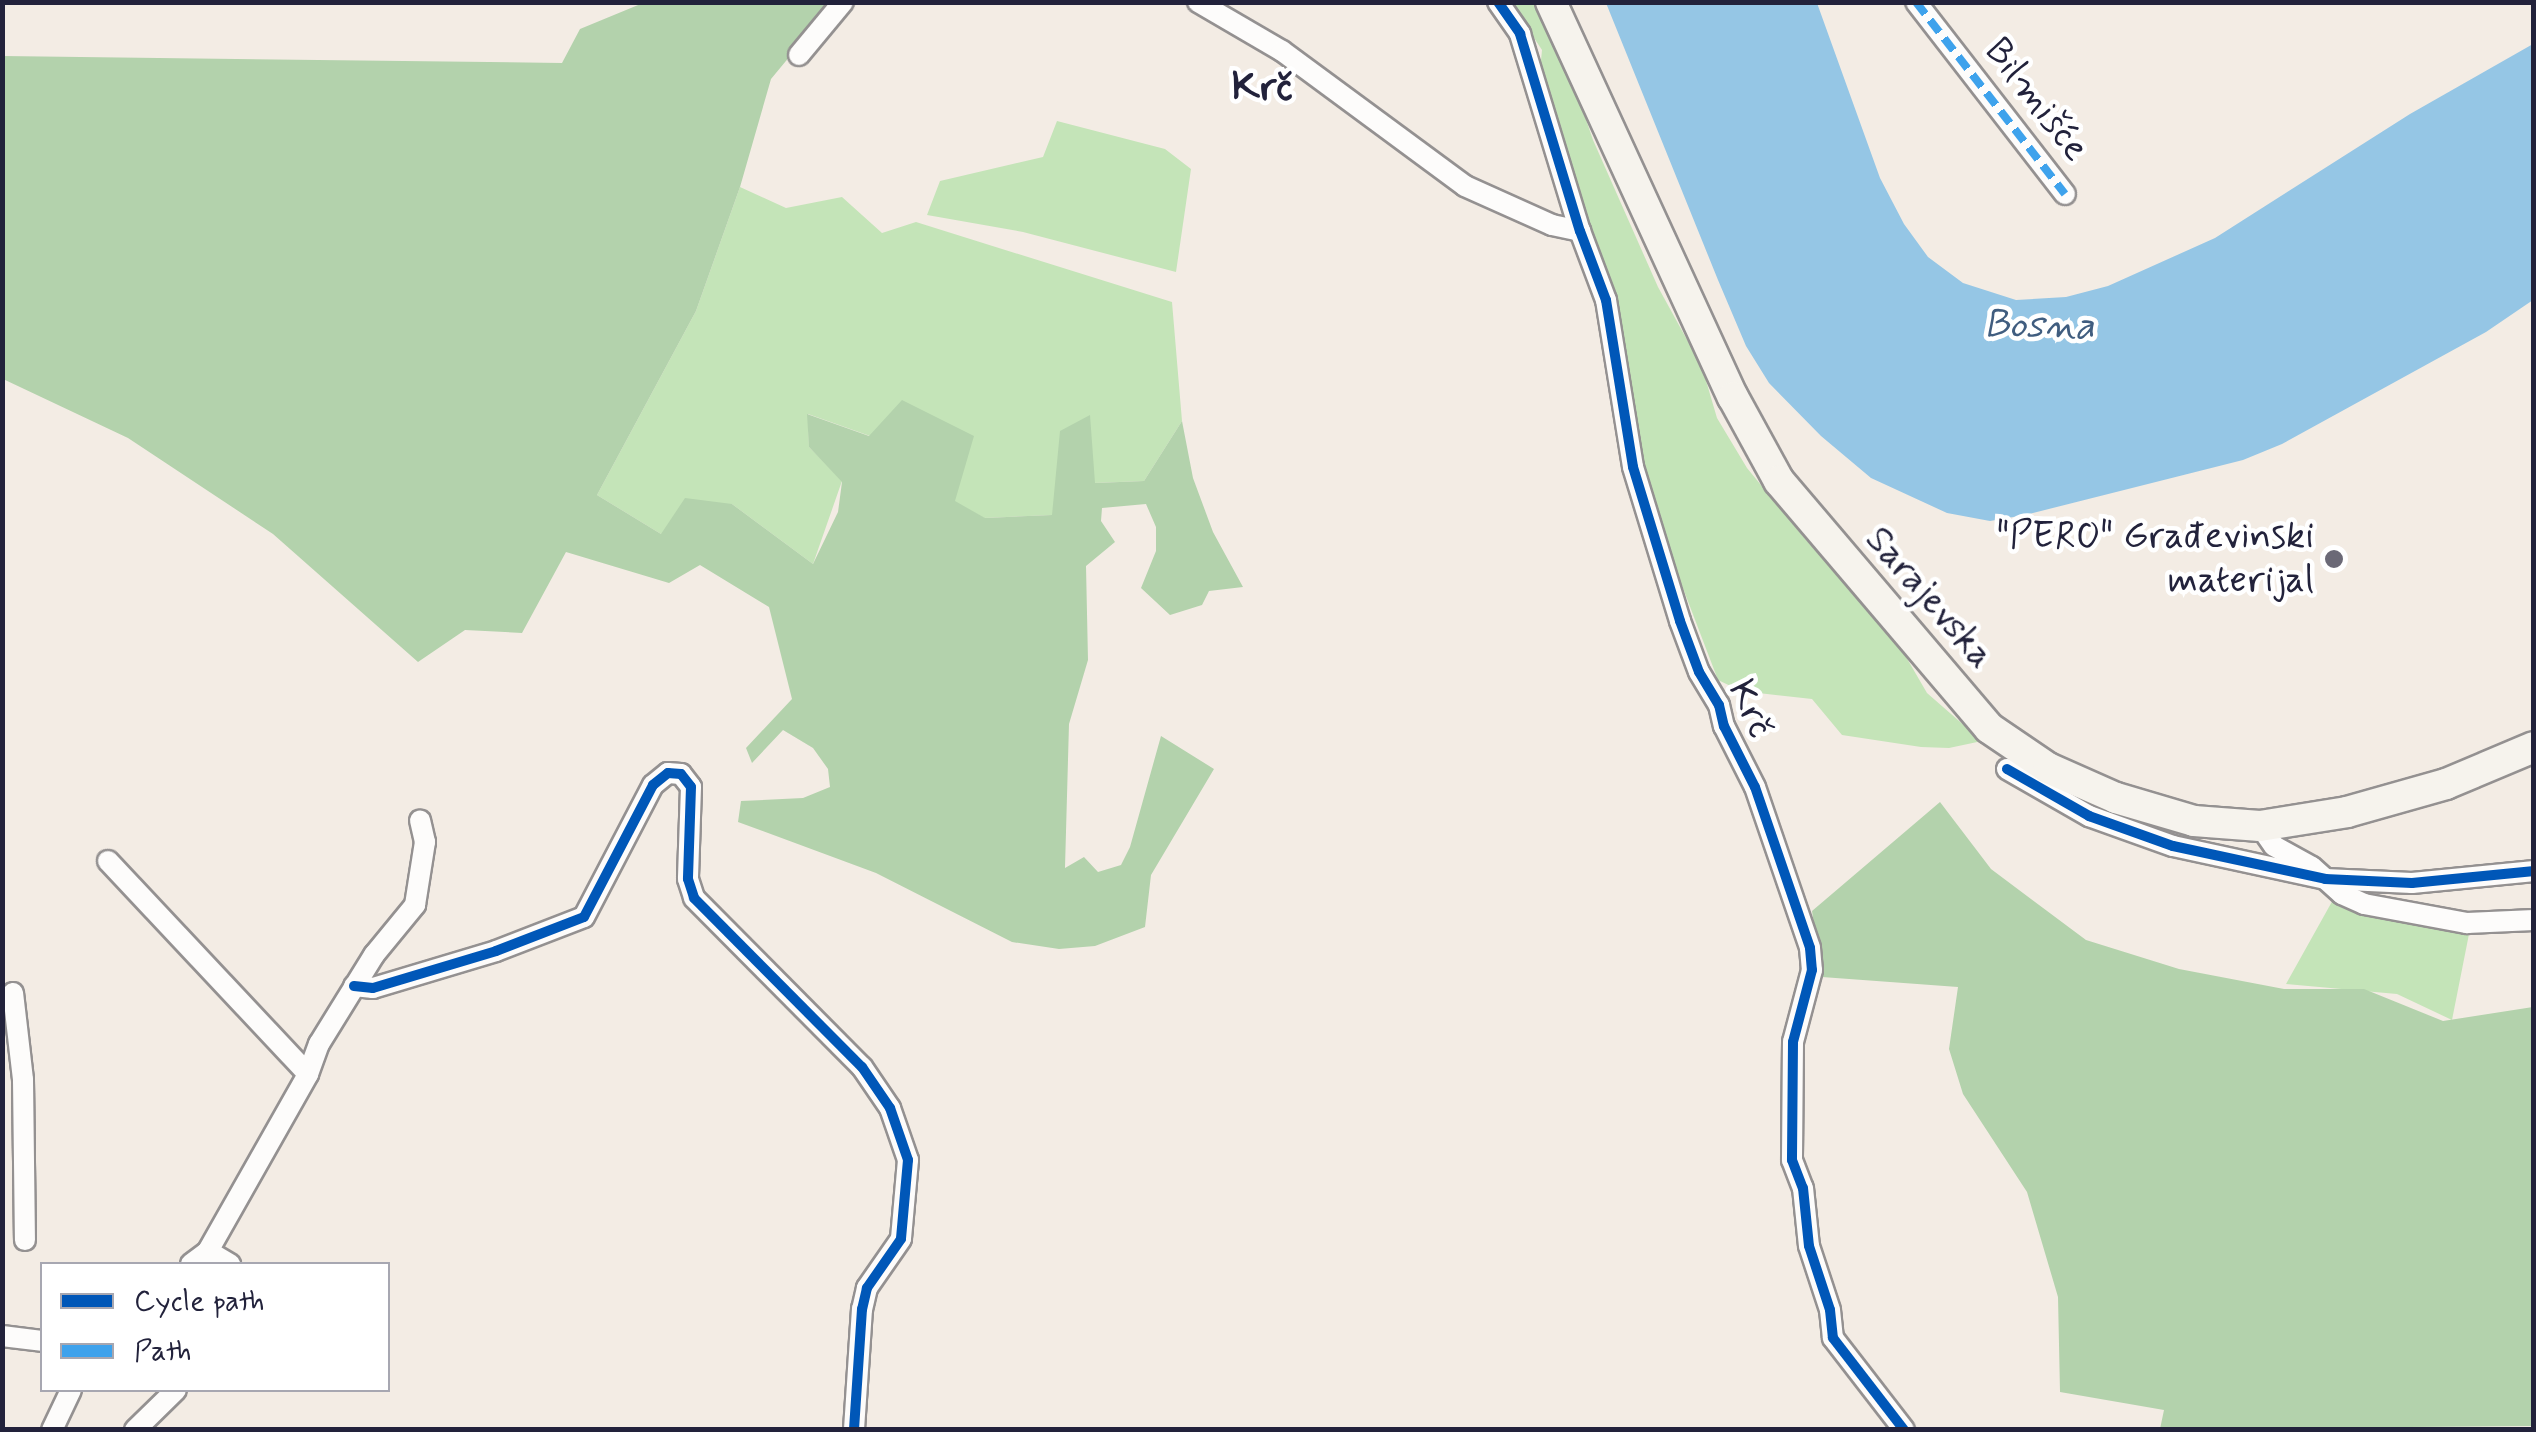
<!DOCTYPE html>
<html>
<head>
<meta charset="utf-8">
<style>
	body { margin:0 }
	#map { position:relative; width:2536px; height:1432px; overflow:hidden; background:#f3ece4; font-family:Mynerve,sans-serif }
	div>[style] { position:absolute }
	.green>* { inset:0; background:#c4e4b8 }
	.forest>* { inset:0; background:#b3d2ac }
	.water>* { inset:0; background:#95c6e5 }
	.roads { filter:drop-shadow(2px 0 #949191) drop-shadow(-2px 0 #949191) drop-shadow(0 2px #949191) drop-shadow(0 -2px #949191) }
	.minor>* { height:20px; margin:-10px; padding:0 10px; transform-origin:10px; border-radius:10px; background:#fdfcfb }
	.secondary>* { height:30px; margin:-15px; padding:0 15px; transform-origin:15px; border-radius:15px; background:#f6f3ed }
	.quiet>* { height:8px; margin-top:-4px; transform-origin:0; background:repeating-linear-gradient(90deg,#3ea2ec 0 15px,transparent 0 23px) }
	.cycleway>* { height:10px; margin:-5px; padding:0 5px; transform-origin:5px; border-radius:5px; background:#0057b8 }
	.dots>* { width:28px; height:28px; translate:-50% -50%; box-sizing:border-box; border:5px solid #fff; border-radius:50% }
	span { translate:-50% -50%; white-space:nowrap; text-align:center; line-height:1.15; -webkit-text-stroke:9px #fff; paint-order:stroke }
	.street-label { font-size:38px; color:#22223b }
	.poi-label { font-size:38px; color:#22223b }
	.right { translate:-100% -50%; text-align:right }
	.neighbourhood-label { font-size:40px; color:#22223b; font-weight:700 }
	.water-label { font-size:40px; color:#405d7f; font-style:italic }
	.frame { position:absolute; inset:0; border:5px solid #22223b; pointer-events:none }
	.legend { position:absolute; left:40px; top:1262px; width:350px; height:130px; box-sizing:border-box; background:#fff; border:2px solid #a7a7b1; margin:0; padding:12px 18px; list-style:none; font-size:30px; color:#22223b }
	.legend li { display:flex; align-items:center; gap:20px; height:50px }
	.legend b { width:50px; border:2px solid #a7a7b1 }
</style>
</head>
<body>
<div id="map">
	<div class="green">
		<div style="clip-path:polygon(1511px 3px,1536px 3px,1565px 58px,1593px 140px,1658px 287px,1702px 367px,1717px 418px,1747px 468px,1807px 541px,1877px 607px,1927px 693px,1982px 741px,1949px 748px,1921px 747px,1842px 735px,1812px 699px,1741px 691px,1718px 680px,1668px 549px,1638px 450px,1614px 300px,1540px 71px,1542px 50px)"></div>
		<div style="clip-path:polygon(1057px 121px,1165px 149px,1191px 169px,1176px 272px,1023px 232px,927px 215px,940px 181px,1043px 157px)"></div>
		<div style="clip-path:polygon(740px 187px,786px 208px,842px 197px,882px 233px,916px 222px,1172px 302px,1182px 421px,1144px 481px,1094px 483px,1052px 515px,984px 518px,955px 502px,870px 436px,808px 414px,809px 447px,842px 481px,813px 564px,732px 504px,661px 534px,597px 495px,696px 311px)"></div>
		<div style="clip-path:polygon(2334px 898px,2470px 929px,2452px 1020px,2397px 994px,2286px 984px)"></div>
	</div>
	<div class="forest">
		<div style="clip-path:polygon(643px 3px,834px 3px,771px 79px,740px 187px,696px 311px,597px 495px,661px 534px,685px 498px,732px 504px,813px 564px,838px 512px,842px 482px,809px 447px,807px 414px,869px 436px,902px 400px,974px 436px,955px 501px,985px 518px,1052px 515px,1060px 431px,1090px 415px,1095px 483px,1144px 481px,1182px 421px,1193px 478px,1213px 532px,1243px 587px,1209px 591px,1202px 605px,1170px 615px,1141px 588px,1156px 551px,1156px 527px,1146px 504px,1102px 508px,1101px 521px,1115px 542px,1086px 566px,1088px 660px,1069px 724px,1065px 868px,1084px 857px,1098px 872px,1121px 865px,1130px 847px,1161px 736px,1214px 769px,1151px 875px,1145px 927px,1095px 946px,1059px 949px,1012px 942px,876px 873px,738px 822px,741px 801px,803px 798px,830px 787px,828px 769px,813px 748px,783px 730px,752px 763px,746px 748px,792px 699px,769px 607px,700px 565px,669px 583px,566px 552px,522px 633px,465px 630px,418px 662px,273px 534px,128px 438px,3px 379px,3px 56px,562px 63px,580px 29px)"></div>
		<div style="clip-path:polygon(1940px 802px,1991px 869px,2086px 940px,2179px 969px,2284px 989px,2364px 989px,2443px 1021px,2533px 1007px,2533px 1426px,2160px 1429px,2164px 1410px,2060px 1392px,2058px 1297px,2027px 1192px,1963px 1094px,1949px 1049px,1958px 987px,1822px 977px,1812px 911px)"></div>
	</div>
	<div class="water">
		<div style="clip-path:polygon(1606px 3px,1817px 3px,1880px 178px,1904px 224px,1928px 257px,1963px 283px,2016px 300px,2066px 297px,2108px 286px,2215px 238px,2410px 114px,2533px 44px,2533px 300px,2486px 332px,2282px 444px,2243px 460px,2025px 515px,1990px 521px,1947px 513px,1871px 478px,1821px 436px,1769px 383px,1746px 346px,1718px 280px)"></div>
	</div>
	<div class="roads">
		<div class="minor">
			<div style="left:1198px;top:2px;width:97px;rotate:30.3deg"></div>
			<div style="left:1282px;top:51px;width:227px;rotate:36.4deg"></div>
			<div style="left:1465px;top:186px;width:95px;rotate:24.1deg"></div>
			<div style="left:1552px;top:225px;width:29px;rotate:12deg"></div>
			<div style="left:1498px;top:2px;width:39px;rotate:55deg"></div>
			<div style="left:1520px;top:34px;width:206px;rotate:73.1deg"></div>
			<div style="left:1580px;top:231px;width:74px;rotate:69.4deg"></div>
			<div style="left:1606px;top:300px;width:169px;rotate:80.8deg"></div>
			<div style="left:1633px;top:467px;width:161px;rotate:73deg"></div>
			<div style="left:1680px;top:621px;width:54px;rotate:69.6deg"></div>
			<div style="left:1699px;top:672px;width:39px;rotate:59deg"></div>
			<div style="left:1719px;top:705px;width:22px;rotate:77deg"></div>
			<div style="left:1724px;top:726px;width:68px;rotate:63.1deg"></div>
			<div style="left:1755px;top:787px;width:170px;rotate:71.1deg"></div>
			<div style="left:1810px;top:948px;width:22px;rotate:85deg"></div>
			<div style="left:1812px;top:970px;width:74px;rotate:104.8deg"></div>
			<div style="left:1793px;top:1042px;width:118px;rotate:90.5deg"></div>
			<div style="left:1792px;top:1160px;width:30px;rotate:69deg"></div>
			<div style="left:1803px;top:1188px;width:58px;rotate:84.1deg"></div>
			<div style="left:1809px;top:1246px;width:67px;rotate:71.8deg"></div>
			<div style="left:1830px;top:1310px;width:28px;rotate:84deg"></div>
			<div style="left:1833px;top:1338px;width:116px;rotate:52.3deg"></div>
			<div style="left:1916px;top:2px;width:243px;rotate:52.2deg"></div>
			<div style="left:799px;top:55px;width:69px;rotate:-50.3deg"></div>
			<div style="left:2007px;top:769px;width:95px;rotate:29.8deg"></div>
			<div style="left:2089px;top:816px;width:89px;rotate:19.7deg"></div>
			<div style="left:2173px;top:846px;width:156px;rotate:12.2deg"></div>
			<div style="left:2325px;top:879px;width:87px;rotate:2.6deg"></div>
			<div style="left:2412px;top:883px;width:123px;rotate:-5.6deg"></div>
			<div style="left:2260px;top:826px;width:24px;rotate:55deg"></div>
			<div style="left:2274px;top:846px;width:43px;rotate:28.9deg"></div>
			<div style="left:2312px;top:867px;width:40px;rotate:42deg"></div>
			<div style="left:2342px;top:894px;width:24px;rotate:24deg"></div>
			<div style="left:2364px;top:904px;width:105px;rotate:10.5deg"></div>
			<div style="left:2467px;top:923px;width:67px;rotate:-2.6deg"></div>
			<div style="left:108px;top:861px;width:292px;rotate:46.8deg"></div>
			<div style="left:354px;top:986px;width:19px;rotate:6deg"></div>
			<div style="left:373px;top:988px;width:128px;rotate:-16.7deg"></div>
			<div style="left:496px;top:951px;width:94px;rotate:-21.1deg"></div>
			<div style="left:584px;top:917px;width:149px;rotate:-62.4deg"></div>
			<div style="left:653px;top:785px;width:19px;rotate:-39deg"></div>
			<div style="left:668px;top:773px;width:13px;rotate:4deg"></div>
			<div style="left:681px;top:774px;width:16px;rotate:52deg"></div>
			<div style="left:691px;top:787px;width:92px;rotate:91.9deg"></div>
			<div style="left:688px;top:879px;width:20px;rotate:72deg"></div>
			<div style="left:694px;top:898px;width:238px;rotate:45.2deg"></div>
			<div style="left:862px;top:1067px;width:50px;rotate:55.7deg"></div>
			<div style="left:890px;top:1108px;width:55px;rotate:70.9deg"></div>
			<div style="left:908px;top:1160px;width:79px;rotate:95.1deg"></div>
			<div style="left:901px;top:1239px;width:60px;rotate:124.8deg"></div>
			<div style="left:867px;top:1288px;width:22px;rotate:103deg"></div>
			<div style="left:862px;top:1309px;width:121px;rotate:93.8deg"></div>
			<div style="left:13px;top:993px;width:88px;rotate:83.4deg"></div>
			<div style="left:23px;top:1080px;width:160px;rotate:89.3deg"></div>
			<div style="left:208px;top:1251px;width:26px;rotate:31deg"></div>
			<div style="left:191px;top:1264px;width:21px;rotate:-37deg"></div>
			<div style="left:208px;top:1251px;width:203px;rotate:-60.5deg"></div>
			<div style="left:308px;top:1074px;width:32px;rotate:-70deg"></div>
			<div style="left:319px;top:1044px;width:105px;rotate:-58.3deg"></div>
			<div style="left:374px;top:955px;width:65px;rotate:-50.6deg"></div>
			<div style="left:415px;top:905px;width:64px;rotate:-81deg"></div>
			<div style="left:425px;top:842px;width:22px;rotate:-103deg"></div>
			<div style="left:2px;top:1336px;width:40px;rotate:7.1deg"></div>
			<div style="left:52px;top:1430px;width:44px;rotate:-64.6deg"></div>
			<div style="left:135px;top:1430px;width:57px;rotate:-44.3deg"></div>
		</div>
		<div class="secondary">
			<div style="left:1551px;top:2px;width:435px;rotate:65.3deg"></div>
			<div style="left:1733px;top:397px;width:96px;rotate:61.3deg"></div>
			<div style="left:1779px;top:481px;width:324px;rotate:49.6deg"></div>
			<div style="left:1989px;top:728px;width:71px;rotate:34.1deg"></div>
			<div style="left:2048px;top:768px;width:74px;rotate:23.8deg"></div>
			<div style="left:2116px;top:798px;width:81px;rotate:16.4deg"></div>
			<div style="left:2194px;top:821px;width:66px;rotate:4.3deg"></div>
			<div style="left:2260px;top:826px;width:88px;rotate:-9.1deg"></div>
			<div style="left:2347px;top:812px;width:103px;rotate:-15.8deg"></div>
			<div style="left:2446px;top:784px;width:95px;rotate:-22.8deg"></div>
		</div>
	</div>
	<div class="quiet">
		<div style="left:1916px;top:2px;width:243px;rotate:52.2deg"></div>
	</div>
	<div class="cycleway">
		<div style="left:1498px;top:2px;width:39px;rotate:55deg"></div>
		<div style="left:1520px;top:34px;width:206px;rotate:73.1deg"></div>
		<div style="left:1580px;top:231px;width:74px;rotate:69.4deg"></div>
		<div style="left:1606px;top:300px;width:169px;rotate:80.8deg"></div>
		<div style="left:1633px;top:467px;width:161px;rotate:73deg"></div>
		<div style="left:1680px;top:621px;width:54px;rotate:69.6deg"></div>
		<div style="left:1699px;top:672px;width:39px;rotate:59deg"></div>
		<div style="left:1719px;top:705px;width:22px;rotate:77deg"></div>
		<div style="left:1724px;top:726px;width:68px;rotate:63.1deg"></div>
		<div style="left:1755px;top:787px;width:170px;rotate:71.1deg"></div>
		<div style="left:1810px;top:948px;width:22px;rotate:85deg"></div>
		<div style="left:1812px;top:970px;width:74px;rotate:104.8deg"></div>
		<div style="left:1793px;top:1042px;width:118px;rotate:90.5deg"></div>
		<div style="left:1792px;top:1160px;width:30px;rotate:69deg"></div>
		<div style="left:1803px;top:1188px;width:58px;rotate:84.1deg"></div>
		<div style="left:1809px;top:1246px;width:67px;rotate:71.8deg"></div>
		<div style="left:1830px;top:1310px;width:28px;rotate:84deg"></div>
		<div style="left:1833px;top:1338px;width:116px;rotate:52.3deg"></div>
		<div style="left:2007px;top:769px;width:95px;rotate:29.8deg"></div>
		<div style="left:2089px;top:816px;width:89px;rotate:19.7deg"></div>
		<div style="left:2173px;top:846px;width:156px;rotate:12.2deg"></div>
		<div style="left:2325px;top:879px;width:87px;rotate:2.6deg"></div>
		<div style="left:2412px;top:883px;width:123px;rotate:-5.6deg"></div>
		<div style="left:354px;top:986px;width:19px;rotate:6deg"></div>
		<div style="left:373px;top:988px;width:128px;rotate:-16.7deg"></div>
		<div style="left:496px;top:951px;width:94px;rotate:-21.1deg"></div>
		<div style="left:584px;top:917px;width:149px;rotate:-62.4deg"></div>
		<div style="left:653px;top:785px;width:19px;rotate:-39deg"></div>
		<div style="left:668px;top:773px;width:13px;rotate:4deg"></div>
		<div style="left:681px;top:774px;width:16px;rotate:52deg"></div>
		<div style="left:691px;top:787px;width:92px;rotate:91.9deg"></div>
		<div style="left:688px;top:879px;width:20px;rotate:72deg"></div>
		<div style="left:694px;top:898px;width:238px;rotate:45.2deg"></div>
		<div style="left:862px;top:1067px;width:50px;rotate:55.7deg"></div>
		<div style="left:890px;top:1108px;width:55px;rotate:70.9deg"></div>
		<div style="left:908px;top:1160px;width:79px;rotate:95.1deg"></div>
		<div style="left:901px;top:1239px;width:60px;rotate:124.8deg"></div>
		<div style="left:867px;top:1288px;width:22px;rotate:103deg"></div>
		<div style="left:862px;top:1309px;width:121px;rotate:93.8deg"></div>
	</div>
	<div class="dots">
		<div style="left:2334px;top:559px;background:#6b6976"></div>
	</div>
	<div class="street-label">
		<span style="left:2036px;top:100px;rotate:52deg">Bilmišće</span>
		<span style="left:1929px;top:598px;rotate:49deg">Sarajevska</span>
		<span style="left:1750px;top:709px;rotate:65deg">Krč</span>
	</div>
	<div class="poi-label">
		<span class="right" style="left:2314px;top:559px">"PERO" Građevinski<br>materijal</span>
	</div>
	<div class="neighbourhood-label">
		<span style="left:1262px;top:88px">Krč</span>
	</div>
	<div class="water-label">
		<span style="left:2039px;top:326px;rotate:1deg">Bosna</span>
	</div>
	<div class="frame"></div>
	<ul class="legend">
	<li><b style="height:12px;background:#0057b8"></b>Cycle path</li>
	<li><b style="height:12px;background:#3ea2ec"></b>Path</li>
	</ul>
</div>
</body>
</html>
